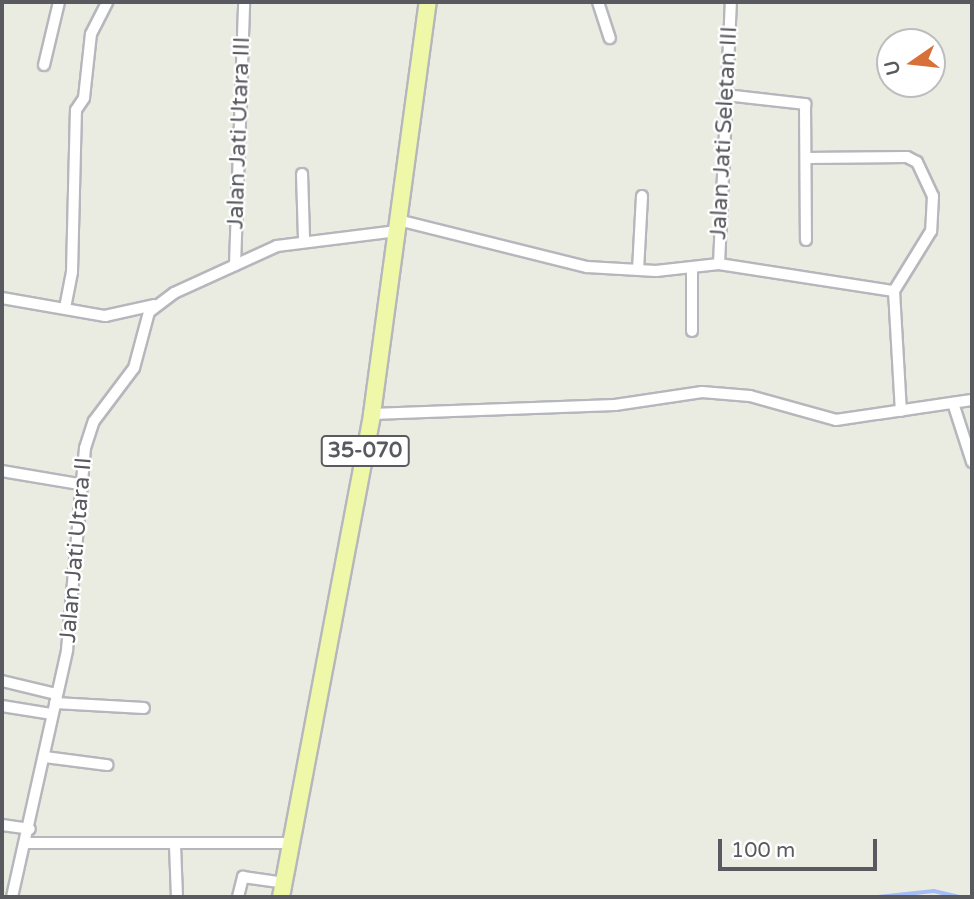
<!DOCTYPE html>
<html>
<head>
<meta charset="utf-8">
<style>
	body { margin:0 }
	#map { position:relative; width:974px; height:899px; overflow:hidden; background:#eaebe1; font-family:"Varela Round",sans-serif }
	div>[style] { position:absolute }
	.stream>* { height:3.5px; margin:-1.75px; padding:0 1.75px; transform-origin:1.75px; border-radius:1.75px; background:#a5bdf7 }
	.roads { filter:drop-shadow(2px 0 #b6b7bc) drop-shadow(-2px 0 #b6b7bc) drop-shadow(0 2px #b6b7bc) drop-shadow(0 -2px #b6b7bc) }
	.minor>* { height:10px; margin:-5px; padding:0 5px; transform-origin:5px; border-radius:5px; background:#fff }
	.primary>* { height:16px; margin:-8px; padding:0 8px; transform-origin:8px; border-radius:8px; background:#eff7a9 }
	span { translate:-50% -50%; white-space:nowrap; text-align:center; line-height:1.15; -webkit-text-stroke:5px #fff; paint-order:stroke }
	.shield-label span { padding:2px 5px; background:#fff; border:2px solid; border-radius:5px; -webkit-text-stroke-width:0 }
	.shield-label { font-size:21px; color:#595a60; font-weight:700 }
	.street-label { font-size:23px; color:#595a60 }
	.frame { position:absolute; inset:0; border:4px solid #595a60; pointer-events:none }
	.north { position:absolute; left:876px; top:28px; width:70px; height:70px; box-sizing:border-box; background:#fff; border:2px solid #bdbdbf; border-radius:50%; rotate:256deg; font-size:19px; font-weight:700; line-height:28px; text-align:center; color:#595a60 }
	.north::after { content:''; display:block; margin:auto; width:24px; height:32px; background:#d87039; clip-path:polygon(50% 0,100% 100%,50% 72%,0 100%) }
	.scale { position:absolute; left:718px; top:839px; width:159px; height:32px; box-sizing:border-box; border:4px solid #595a60; border-top:0; padding-left:9px; font-size:21px; line-height:24px; white-space:nowrap; color:#595a60; -webkit-text-stroke:5px #fff; paint-order:stroke }
</style>
</head>
<body>
<div id="map">
	<div class="stream">
		<div style="left:878px;top:897px;width:56px;rotate:-6.1deg"></div>
		<div style="left:934px;top:891px;width:28px;rotate:13deg"></div>
	</div>
	<div class="roads">
		<div class="minor">
			<div style="left:598px;top:2px;width:38px;rotate:72deg"></div>
			<div style="left:44px;top:65px;width:65px;rotate:-76.6deg"></div>
			<div style="left:726px;top:95px;width:80px;rotate:6.5deg"></div>
			<div style="left:805px;top:104px;width:136px;rotate:89.6deg"></div>
			<div style="left:806px;top:158px;width:101px;rotate:-0.6deg"></div>
			<div style="left:907px;top:157px;width:11px;rotate:27deg"></div>
			<div style="left:917px;top:162px;width:38px;rotate:65deg"></div>
			<div style="left:933px;top:196px;width:35px;rotate:93deg"></div>
			<div style="left:931px;top:231px;width:70px;rotate:121.7deg"></div>
			<div style="left:894px;top:291px;width:120px;rotate:86.7deg"></div>
			<div style="left:302px;top:174px;width:64px;rotate:88.2deg"></div>
			<div style="left:398px;top:220px;width:195px;rotate:14deg"></div>
			<div style="left:587px;top:267px;width:69px;rotate:3.3deg"></div>
			<div style="left:656px;top:271px;width:63px;rotate:-6.3deg"></div>
			<div style="left:719px;top:264px;width:262px;rotate:-87.4deg"></div>
			<div style="left:719px;top:264px;width:177px;rotate:8.8deg"></div>
			<div style="left:235px;top:265px;width:263px;rotate:-88deg"></div>
			<div style="left:638px;top:270px;width:74px;rotate:-86.9deg"></div>
			<div style="left:2px;top:298px;width:105px;rotate:9.9deg"></div>
			<div style="left:105px;top:316px;width:50px;rotate:-12.7deg"></div>
			<div style="left:65px;top:308px;width:37px;rotate:-79deg"></div>
			<div style="left:72px;top:272px;width:162px;rotate:-88.6deg"></div>
			<div style="left:76px;top:110px;width:14px;rotate:-56deg"></div>
			<div style="left:84px;top:98px;width:64px;rotate:-83.8deg"></div>
			<div style="left:91px;top:34px;width:36px;rotate:-63deg"></div>
			<div style="left:692px;top:331px;width:61px;rotate:-90deg"></div>
			<div style="left:953px;top:403px;width:62px;rotate:72.1deg"></div>
			<div style="left:372px;top:414px;width:243px;rotate:-2.1deg"></div>
			<div style="left:615px;top:405px;width:88px;rotate:-8.5deg"></div>
			<div style="left:702px;top:392px;width:48px;rotate:4.8deg"></div>
			<div style="left:750px;top:396px;width:89px;rotate:15.6deg"></div>
			<div style="left:836px;top:420px;width:137px;rotate:-8.4deg"></div>
			<div style="left:2px;top:471px;width:78px;rotate:9.6deg"></div>
			<div style="left:2px;top:681px;width:56px;rotate:13.5deg"></div>
			<div style="left:55px;top:703px;width:89px;rotate:3.2deg"></div>
			<div style="left:2px;top:706px;width:51px;rotate:9.1deg"></div>
			<div style="left:45px;top:757px;width:63px;rotate:7.4deg"></div>
			<div style="left:2px;top:825px;width:28px;rotate:8deg"></div>
			<div style="left:27px;top:843px;width:266px"></div>
			<div style="left:175px;top:845px;width:52px;rotate:87.8deg"></div>
			<div style="left:12px;top:897px;width:253px;rotate:-77.4deg"></div>
			<div style="left:67px;top:650px;width:203px;rotate:-84.9deg"></div>
			<div style="left:85px;top:448px;width:28px;rotate:-72deg"></div>
			<div style="left:94px;top:421px;width:66px;rotate:-53deg"></div>
			<div style="left:134px;top:368px;width:58px;rotate:-75deg"></div>
			<div style="left:149px;top:312px;width:31px;rotate:-37deg"></div>
			<div style="left:174px;top:293px;width:113px;rotate:-24.5deg"></div>
			<div style="left:277px;top:246px;width:121px;rotate:-7.1deg"></div>
			<div style="left:238px;top:897px;width:21px;rotate:-76deg"></div>
			<div style="left:243px;top:877px;width:42px;rotate:8.1deg"></div>
		</div>
		<div class="primary">
			<div style="left:281px;top:897px;width:491px;rotate:-79.3deg"></div>
			<div style="left:372px;top:414px;width:416px;rotate:-82.3deg"></div>
		</div>
	</div>
	<div class="shield-label">
		<span style="left:365px;top:451px">35-070</span>
	</div>
	<div class="street-label">
		<span style="left:239px;top:133px;rotate:-88deg">Jalan Jati Utara III</span>
		<span style="left:724px;top:133px;rotate:-87deg">Jalan Jati Seletan III</span>
		<span style="left:76px;top:550px;rotate:-85deg">Jalan Jati Utara II</span>
	</div>
	<div class="frame"></div>
	<div class="north">U</div>
	<div class="scale">100 m</div>
</div>
</body>
</html>
